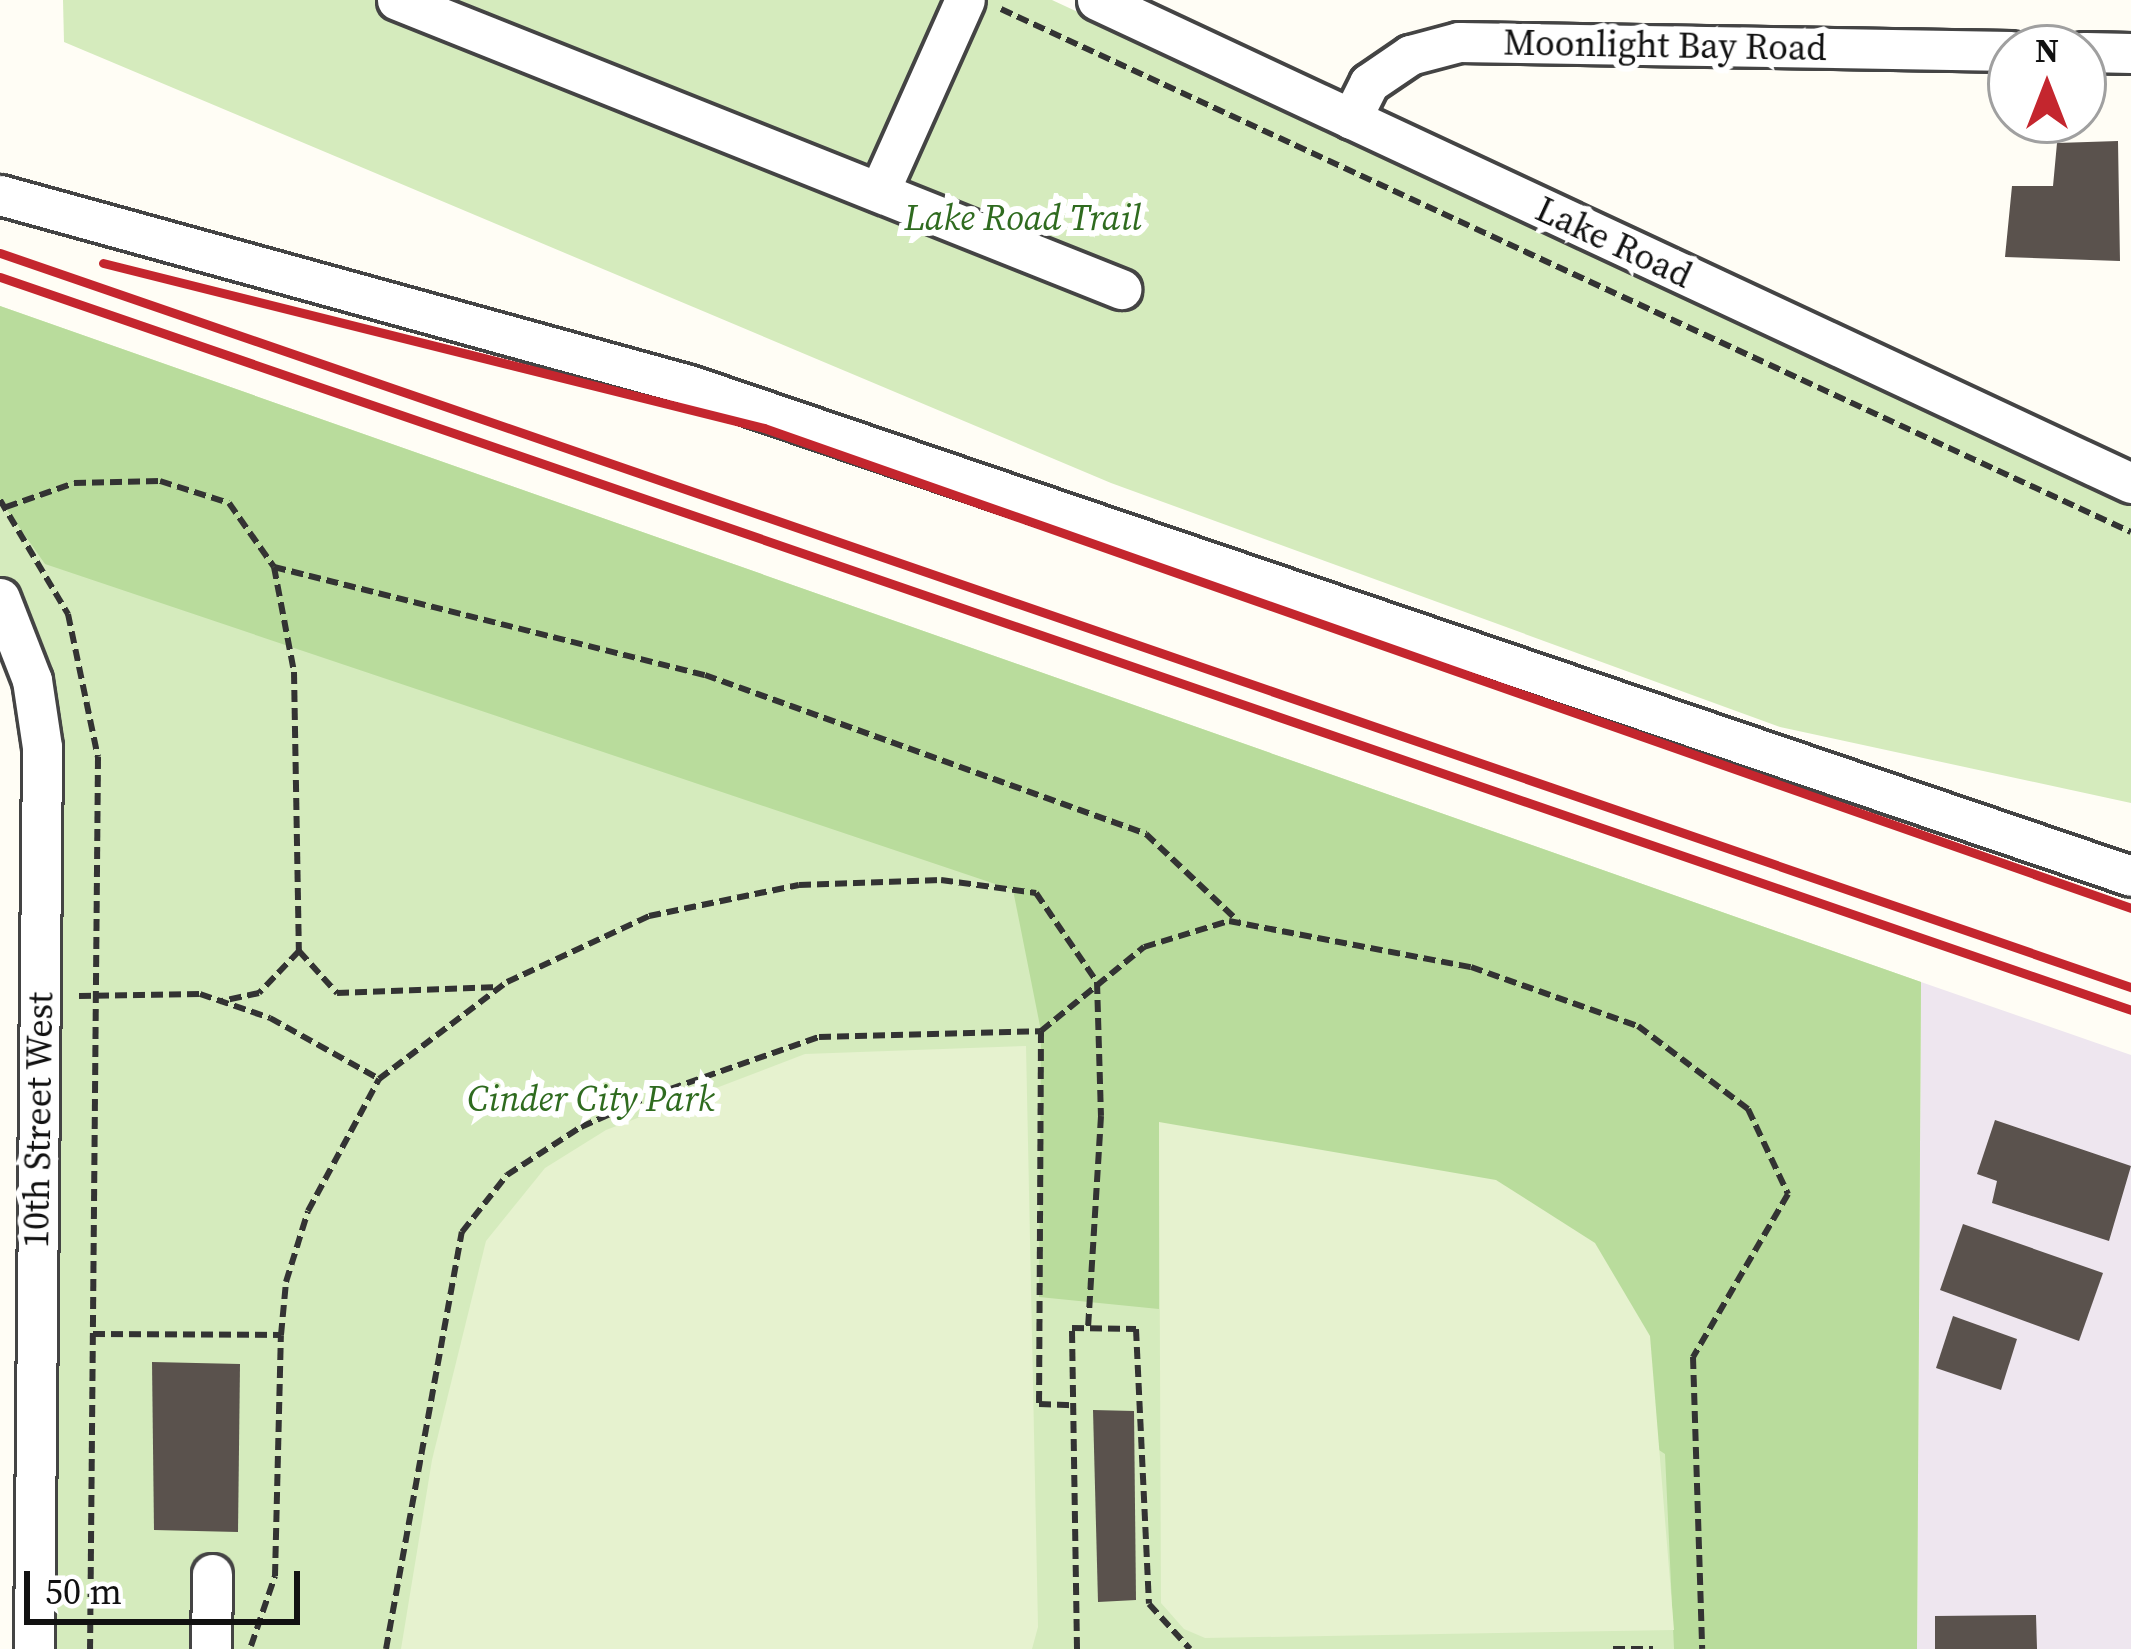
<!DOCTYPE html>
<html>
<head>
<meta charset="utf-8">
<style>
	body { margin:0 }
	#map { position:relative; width:2131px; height:1649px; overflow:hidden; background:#fffdf5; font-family:"Source Serif 4",serif }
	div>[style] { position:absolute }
	.industrial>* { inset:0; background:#eee6ef }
	.green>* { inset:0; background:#d5ebbd }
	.forest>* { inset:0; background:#b9dc9c }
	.pitch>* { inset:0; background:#e6f2cf }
	.building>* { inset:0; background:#5a524d }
	.path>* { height:6px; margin-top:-3px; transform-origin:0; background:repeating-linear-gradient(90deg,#333 0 12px,transparent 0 18px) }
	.roads { filter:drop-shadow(3px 0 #444) drop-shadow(-3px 0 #444) drop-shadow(0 3px #444) drop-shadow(0 -3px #444) }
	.minor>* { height:39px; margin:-19.5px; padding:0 19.5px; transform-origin:19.5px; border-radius:19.5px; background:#fff }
	.rail>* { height:9px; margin:-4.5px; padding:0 4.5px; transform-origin:4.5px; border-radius:4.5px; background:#c4262e }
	span { translate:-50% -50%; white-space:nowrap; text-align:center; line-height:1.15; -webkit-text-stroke:12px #fff; paint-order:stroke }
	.street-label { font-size:36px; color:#111 }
	.park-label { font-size:36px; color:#2f6b1f; font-style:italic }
	.north { position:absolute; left:1987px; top:24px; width:120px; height:120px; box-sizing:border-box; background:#fff; border:3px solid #a0a0a0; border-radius:50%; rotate:0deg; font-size:33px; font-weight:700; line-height:48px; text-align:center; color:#111 }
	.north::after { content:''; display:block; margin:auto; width:42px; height:54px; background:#c4262e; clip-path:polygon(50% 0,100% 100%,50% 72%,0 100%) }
	.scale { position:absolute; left:24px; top:1571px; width:276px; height:54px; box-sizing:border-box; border:6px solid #111; border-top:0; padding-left:15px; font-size:36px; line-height:42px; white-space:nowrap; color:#111; -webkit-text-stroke:9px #fff; paint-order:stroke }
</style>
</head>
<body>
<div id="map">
	<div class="industrial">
		<div style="clip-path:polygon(1921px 982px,2131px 1055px,2131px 1649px,1917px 1649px)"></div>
	</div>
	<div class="green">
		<div style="clip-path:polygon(63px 0,1052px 0,2131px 501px,2131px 803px,1780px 727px,1111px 483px,64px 42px)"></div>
		<div style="clip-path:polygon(0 306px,1921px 982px,1917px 1649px,34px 1649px,42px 747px,0 601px)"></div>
	</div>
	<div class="forest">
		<div style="clip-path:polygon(0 306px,1921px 982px,1917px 1649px,1674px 1649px,1665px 1454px,1159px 1123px,1159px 1309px,1039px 1297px,1041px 1031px,1013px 890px,45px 564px,0 500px)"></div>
	</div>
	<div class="pitch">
		<div style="clip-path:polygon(1026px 1046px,1038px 1627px,1032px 1649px,401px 1649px,432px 1460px,486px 1241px,545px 1168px,606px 1130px,805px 1054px)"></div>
		<div style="clip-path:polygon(1159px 1122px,1496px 1180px,1595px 1243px,1650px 1336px,1674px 1630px,1205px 1638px,1184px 1629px,1161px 1603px)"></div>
	</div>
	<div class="building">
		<div style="clip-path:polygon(2118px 141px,2120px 261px,2005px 257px,2012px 186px,2053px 186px,2057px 143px)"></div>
		<div style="clip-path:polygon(1995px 1120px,2131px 1166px,2109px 1241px,1992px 1203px,1997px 1181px,1977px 1174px)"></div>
		<div style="clip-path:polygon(1963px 1224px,2103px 1273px,2079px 1341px,1940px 1290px)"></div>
		<div style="clip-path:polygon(1953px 1316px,2017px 1339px,2001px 1390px,1936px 1368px)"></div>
		<div style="clip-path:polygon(152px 1362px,240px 1364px,238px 1532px,154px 1530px)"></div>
		<div style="clip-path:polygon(1093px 1410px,1134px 1411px,1136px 1600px,1098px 1602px)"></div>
		<div style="clip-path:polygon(2036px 1615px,2037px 1649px,1935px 1649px,1935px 1616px)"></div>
	</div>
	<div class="path">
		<div style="left:1001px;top:9px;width:1245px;rotate:24.84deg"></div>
		<div style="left:0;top:500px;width:133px;rotate:59.2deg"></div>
		<div style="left:68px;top:614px;width:146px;rotate:78.2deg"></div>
		<div style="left:98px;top:757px;width:892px;rotate:90.51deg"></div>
		<div style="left:6px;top:507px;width:72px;rotate:-19.4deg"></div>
		<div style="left:74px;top:483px;width:86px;rotate:-1.3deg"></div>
		<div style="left:160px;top:481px;width:72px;rotate:17.7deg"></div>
		<div style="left:229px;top:503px;width:78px;rotate:54.9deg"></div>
		<div style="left:274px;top:567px;width:107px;rotate:79.2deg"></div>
		<div style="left:294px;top:672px;width:279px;rotate:89deg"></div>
		<div style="left:299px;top:951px;width:58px;rotate:133.6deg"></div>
		<div style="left:259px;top:993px;width:40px;rotate:168deg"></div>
		<div style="left:274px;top:567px;width:444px;rotate:14.1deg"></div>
		<div style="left:705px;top:675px;width:469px;rotate:19.8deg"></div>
		<div style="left:1146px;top:834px;width:127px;rotate:43.4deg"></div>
		<div style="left:299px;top:951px;width:57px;rotate:47.9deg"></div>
		<div style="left:337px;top:993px;width:162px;rotate:-2.1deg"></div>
		<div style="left:79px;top:996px;width:121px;rotate:-0.9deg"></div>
		<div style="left:200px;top:994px;width:74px;rotate:18.9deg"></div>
		<div style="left:270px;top:1018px;width:125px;rotate:29.2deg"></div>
		<div style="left:1041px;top:1031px;width:133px;rotate:-39.2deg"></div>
		<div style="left:1144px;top:947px;width:89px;rotate:-17deg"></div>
		<div style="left:1229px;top:921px;width:246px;rotate:10.8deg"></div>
		<div style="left:1471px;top:967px;width:177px;rotate:19.5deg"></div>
		<div style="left:1638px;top:1026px;width:138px;rotate:37deg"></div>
		<div style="left:1748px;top:1109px;width:94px;rotate:64.8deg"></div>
		<div style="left:1788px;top:1194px;width:189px;rotate:120.2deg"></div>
		<div style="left:1693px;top:1357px;width:292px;rotate:88.2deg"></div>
		<div style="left:93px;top:1334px;width:188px;rotate:0.3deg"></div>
		<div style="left:281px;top:1335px;width:53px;rotate:-84.6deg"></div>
		<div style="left:286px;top:1282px;width:74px;rotate:-72.8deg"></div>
		<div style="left:308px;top:1211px;width:150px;rotate:-61.7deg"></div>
		<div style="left:379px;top:1079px;width:161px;rotate:-37.2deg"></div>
		<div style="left:507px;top:982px;width:157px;rotate:-24.9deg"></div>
		<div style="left:649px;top:916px;width:153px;rotate:-11.7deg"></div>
		<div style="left:799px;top:885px;width:142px;rotate:-2deg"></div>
		<div style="left:941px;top:880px;width:96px;rotate:7.8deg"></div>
		<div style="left:1036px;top:893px;width:108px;rotate:55.6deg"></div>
		<div style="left:1097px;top:982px;width:134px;rotate:88.3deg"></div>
		<div style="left:1101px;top:1116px;width:212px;rotate:93.5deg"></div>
		<div style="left:251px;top:1646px;width:74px;rotate:-71.1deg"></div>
		<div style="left:275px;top:1576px;width:241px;rotate:-88.6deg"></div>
		<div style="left:386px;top:1649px;width:424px;rotate:-79.7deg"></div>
		<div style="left:462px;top:1232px;width:73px;rotate:-51.7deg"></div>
		<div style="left:507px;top:1175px;width:88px;rotate:-33deg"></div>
		<div style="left:581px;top:1127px;width:79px;rotate:-24deg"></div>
		<div style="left:653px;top:1095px;width:176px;rotate:-19.3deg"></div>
		<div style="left:819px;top:1037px;width:222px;rotate:-1.5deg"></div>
		<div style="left:1041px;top:1031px;width:373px;rotate:90.3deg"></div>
		<div style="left:1039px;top:1404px;width:34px;rotate:2deg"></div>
		<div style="left:1077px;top:1649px;width:321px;rotate:-90.9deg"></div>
		<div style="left:1072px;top:1328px;width:64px;rotate:0.9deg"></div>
		<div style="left:1136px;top:1329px;width:275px;rotate:87.3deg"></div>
		<div style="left:1149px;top:1604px;width:61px;rotate:47.7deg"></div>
		<div style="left:1613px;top:1649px;width:40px"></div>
	</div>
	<div class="roads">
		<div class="minor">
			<div style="left:397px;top:0;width:780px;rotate:21.76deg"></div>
			<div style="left:1097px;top:0;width:1141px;rotate:25.04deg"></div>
			<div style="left:2083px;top:52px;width:48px;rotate:1.2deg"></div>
			<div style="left:1351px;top:119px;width:40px;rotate:-63.4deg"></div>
			<div style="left:1369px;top:83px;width:50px;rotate:-34.3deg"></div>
			<div style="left:1410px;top:55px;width:51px;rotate:-14.9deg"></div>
			<div style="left:1459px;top:42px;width:552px;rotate:0.93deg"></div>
			<div style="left:879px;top:192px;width:210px;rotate:-65.9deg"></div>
			<div style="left:0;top:195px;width:715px;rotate:15.42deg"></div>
			<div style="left:689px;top:385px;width:1523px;rotate:18.8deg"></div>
			<div style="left:0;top:598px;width:88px;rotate:68.7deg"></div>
			<div style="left:32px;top:680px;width:68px;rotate:81.5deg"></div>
			<div style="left:42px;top:747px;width:902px;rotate:90.51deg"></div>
			<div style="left:211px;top:1649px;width:75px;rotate:-89.2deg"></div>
		</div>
	</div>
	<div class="rail">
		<div style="left:0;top:253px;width:2254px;rotate:19.01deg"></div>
		<div style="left:103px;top:263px;width:681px;rotate:14.02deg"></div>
		<div style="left:764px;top:428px;width:1449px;rotate:19.35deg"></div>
		<div style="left:0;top:277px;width:2254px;rotate:18.98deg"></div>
	</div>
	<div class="street-label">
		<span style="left:1665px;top:45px;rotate:1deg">Moonlight Bay Road</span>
		<span style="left:1614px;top:242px;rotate:25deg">Lake Road</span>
		<span style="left:38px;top:1120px;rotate:-89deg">10th Street West</span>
	</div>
	<div class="park-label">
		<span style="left:1023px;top:218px">Lake Road Trail</span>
		<span style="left:591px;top:1099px">Cinder City Park</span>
	</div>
	<div class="north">N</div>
	<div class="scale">50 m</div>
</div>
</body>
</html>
